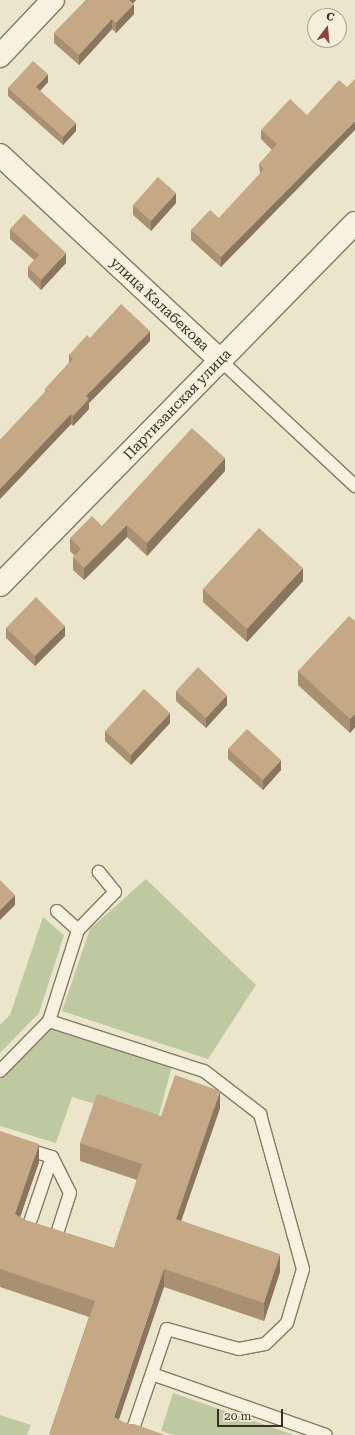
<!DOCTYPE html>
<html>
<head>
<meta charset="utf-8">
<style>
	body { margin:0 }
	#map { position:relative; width:355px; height:1435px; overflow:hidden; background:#ebe5cc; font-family:"Roboto Serif",serif }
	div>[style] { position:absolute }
	.green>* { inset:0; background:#bfc9a1 }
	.roads { filter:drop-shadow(1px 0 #877a62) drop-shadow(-1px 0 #877a62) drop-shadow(0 1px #877a62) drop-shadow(0 -1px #877a62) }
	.service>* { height:12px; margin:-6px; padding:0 6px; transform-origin:6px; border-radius:6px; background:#f6f2df }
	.minor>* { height:22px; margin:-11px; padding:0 11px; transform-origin:11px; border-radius:11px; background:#f6f2df }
	.wall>* { inset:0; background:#a99073 }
	.shaded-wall>* { inset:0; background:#8a765e }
	.building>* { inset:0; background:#c5a886 }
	span { translate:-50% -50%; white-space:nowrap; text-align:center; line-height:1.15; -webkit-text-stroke:3px #f3efdb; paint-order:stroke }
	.street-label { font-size:14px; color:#393023 }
	.north { position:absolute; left:307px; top:8px; width:40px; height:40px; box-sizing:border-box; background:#f3efdb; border:1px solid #a9a391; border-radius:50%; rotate:16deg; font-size:11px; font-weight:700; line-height:16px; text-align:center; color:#393023 }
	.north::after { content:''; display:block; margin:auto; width:14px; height:18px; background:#904138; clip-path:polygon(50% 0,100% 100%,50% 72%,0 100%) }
	.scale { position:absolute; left:217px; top:1409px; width:66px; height:18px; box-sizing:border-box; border:2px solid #393023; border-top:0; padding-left:5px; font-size:12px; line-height:14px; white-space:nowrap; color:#393023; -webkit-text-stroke:3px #f3efdb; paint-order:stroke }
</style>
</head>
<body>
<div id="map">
	<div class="green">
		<div style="clip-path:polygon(146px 879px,256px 985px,208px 1059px,62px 1011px,90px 929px)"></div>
		<div style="clip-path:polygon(43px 917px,64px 935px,39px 1013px,0 1053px,0 1025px,10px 1015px)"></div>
		<div style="clip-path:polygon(51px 1029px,172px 1066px,157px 1123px,72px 1097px,56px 1143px,0 1126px,0 1079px)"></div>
		<div style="clip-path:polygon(173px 1393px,294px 1435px,174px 1435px,161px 1431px)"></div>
		<div style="clip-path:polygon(0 1415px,31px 1425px,27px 1435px,0 1435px)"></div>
	</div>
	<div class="roads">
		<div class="service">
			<div style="left:220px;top:360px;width:185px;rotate:43deg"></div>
			<div style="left:57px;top:911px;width:28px;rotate:42deg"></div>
			<div style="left:49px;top:1021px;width:96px;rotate:-72.3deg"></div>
			<div style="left:78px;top:930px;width:53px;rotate:-45.8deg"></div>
			<div style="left:115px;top:892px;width:26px;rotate:-129deg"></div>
			<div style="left:0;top:1071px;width:70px;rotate:-45.6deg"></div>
			<div style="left:49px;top:1021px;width:163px;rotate:17.9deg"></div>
			<div style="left:204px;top:1071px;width:71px;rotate:37.5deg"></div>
			<div style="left:260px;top:1114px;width:161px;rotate:74.5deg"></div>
			<div style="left:303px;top:1269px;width:56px;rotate:106.5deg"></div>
			<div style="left:287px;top:1323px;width:30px;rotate:136deg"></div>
			<div style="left:265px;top:1344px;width:26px;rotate:169deg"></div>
			<div style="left:239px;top:1349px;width:75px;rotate:-164.5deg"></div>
			<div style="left:167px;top:1329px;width:112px;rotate:108.8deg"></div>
			<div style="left:0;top:1141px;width:54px;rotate:17.1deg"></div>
			<div style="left:52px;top:1157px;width:40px;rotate:63.4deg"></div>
			<div style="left:70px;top:1193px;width:49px;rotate:107.7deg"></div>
			<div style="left:55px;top:1240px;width:29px;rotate:-162deg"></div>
			<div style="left:27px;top:1231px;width:78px;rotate:-71.3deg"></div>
			<div style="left:152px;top:1374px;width:184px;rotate:19.3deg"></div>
		</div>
		<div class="minor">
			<div style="left:0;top:56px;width:77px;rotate:-46.6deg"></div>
			<div style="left:0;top:155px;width:301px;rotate:43deg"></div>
			<div style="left:0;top:585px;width:507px;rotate:-45.56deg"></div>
		</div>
	</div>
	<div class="wall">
		<div style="clip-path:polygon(86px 0,136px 0,133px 3px,134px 14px,116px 33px,112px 29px,79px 65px,54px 43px,54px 33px)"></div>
		<div style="clip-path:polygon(48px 82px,40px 91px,76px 131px,63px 145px,8px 96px,8px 88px)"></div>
		<div style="clip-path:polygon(307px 115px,221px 267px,191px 240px,191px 230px,219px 218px,260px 174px,259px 164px,272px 150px,261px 139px,261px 130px)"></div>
		<div style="clip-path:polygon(176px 203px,151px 231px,133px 215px,133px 205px)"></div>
		<div style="clip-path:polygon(10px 229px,66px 263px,41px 290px,28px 277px,28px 267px,34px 260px,10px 239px)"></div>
		<div style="clip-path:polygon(90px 338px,150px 341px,89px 403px,89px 409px,73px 426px,71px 424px,0 499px,0 440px,45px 392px,45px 389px,69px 363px,69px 355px)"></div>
		<div style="clip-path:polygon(225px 471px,147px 556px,127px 537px,84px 580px,73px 570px,73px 557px,75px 556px,70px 551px,70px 538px,102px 526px)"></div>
		<div style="clip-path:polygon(303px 581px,247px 642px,203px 602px,203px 589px)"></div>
		<div style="clip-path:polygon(355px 621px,355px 727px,350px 733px,298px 685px,298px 671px)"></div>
		<div style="clip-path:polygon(6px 628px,65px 636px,35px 666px,6px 638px)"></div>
		<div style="clip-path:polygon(176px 691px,227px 705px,206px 728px,176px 701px)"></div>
		<div style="clip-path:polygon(170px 723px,131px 765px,105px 741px,105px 731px)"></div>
		<div style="clip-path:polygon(228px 749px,281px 770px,263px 790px,228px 759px)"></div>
		<div style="clip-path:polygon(220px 1108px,181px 1220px,280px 1272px,264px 1321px,164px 1287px,49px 1435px,89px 1317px,0 1287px,0 1131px,39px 1162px,20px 1217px,25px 1220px,114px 1248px,137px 1180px,80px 1161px,80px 1143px,161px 1116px)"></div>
	</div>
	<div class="shaded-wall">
		<div style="clip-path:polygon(128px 0,136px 0,128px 9px)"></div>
		<div style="clip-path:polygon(134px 4px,134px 14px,116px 33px,116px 23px)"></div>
		<div style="clip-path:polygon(112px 19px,112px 29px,79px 65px,79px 55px)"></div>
		<div style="clip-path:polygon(48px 74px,48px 82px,36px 95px,36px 87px)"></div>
		<div style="clip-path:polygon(355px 121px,355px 130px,221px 267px,221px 257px)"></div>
		<div style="clip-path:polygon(76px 123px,76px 131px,63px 145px,63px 137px)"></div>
		<div style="clip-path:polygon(176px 193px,176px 203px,151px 231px,151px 221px)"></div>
		<div style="clip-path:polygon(66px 253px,66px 263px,41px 290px,41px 280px)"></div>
		<div style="clip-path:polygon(150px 331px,150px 341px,89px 403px,89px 409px,73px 426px,73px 416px,86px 396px)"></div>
		<div style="clip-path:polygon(71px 414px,71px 424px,0 499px,0 489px)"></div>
		<div style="clip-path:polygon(225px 458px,225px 471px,147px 556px,147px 543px)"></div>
		<div style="clip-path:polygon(127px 525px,127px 537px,84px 580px,84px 568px)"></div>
		<div style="clip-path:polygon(303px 568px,303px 581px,247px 642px,247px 629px)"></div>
		<div style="clip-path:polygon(65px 626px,65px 636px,35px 666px,35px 656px)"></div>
		<div style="clip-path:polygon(227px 695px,227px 705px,206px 728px,206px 718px)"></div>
		<div style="clip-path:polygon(170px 713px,170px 723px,131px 765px,131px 755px)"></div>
		<div style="clip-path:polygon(355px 714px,355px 727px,350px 733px,350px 719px)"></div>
		<div style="clip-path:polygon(281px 760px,281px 770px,263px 790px,263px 780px)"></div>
		<div style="clip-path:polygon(15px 895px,15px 905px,0 920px,0 910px)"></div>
		<div style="clip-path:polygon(220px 1091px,220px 1108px,176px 1236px,176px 1219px)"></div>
		<div style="clip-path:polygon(39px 1144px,39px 1162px,15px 1232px,15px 1214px)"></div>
		<div style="clip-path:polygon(280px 1254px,280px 1272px,264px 1321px,264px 1303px)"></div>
		<div style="clip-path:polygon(164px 1269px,164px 1287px,114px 1434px,114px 1417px)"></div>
	</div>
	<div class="building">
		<div style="clip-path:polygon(86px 0,129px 0,134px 4px,116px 23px,112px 19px,79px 55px,54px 33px)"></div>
		<div style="clip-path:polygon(33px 61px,48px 74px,36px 87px,76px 123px,63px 137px,8px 88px)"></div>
		<div style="clip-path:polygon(355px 79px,355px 121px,221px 257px,191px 230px,210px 210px,219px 218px,264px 169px,259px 164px,277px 144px,261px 130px,290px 99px,307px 115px,339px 80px,347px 87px)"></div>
		<div style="clip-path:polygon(158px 177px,176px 193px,151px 221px,133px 205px)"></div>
		<div style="clip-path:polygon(24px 214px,66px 253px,41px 280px,28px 267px,39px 255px,10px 229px)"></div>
		<div style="clip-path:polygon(121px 304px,150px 331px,86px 396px,89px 399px,73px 416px,71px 414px,0 489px,0 440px,46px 391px,45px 389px,73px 359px,69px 355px,87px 335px,90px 338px)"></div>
		<div style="clip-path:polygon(192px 428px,225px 458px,147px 543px,127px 525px,84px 568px,73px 557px,81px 549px,70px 538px,92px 516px,102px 526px)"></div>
		<div style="clip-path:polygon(259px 528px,303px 568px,247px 629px,203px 589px)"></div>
		<div style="clip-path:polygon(36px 597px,65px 626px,35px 656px,6px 628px)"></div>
		<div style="clip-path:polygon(349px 616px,355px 621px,355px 714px,350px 719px,298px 671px)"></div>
		<div style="clip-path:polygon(198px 667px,227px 695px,206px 718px,176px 691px)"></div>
		<div style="clip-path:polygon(144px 689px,170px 713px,131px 755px,105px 731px)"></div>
		<div style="clip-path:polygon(247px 729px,281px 760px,263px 780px,228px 749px)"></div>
		<div style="clip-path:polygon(0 880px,15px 895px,0 910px)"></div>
		<div style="clip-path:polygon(175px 1075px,220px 1091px,176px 1219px,280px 1254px,264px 1303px,164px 1269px,114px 1417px,128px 1424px,134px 1424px,165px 1435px,49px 1435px,95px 1301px,0 1269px,0 1131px,39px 1144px,15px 1214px,25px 1220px,114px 1248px,142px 1164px,80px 1143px,97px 1094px,161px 1116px)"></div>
	</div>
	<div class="street-label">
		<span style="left:160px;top:304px;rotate:43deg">улица Калабекова</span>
		<span style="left:177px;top:404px;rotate:-46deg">Партизанская улица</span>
	</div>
	<div class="north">С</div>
	<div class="scale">20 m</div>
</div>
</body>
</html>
